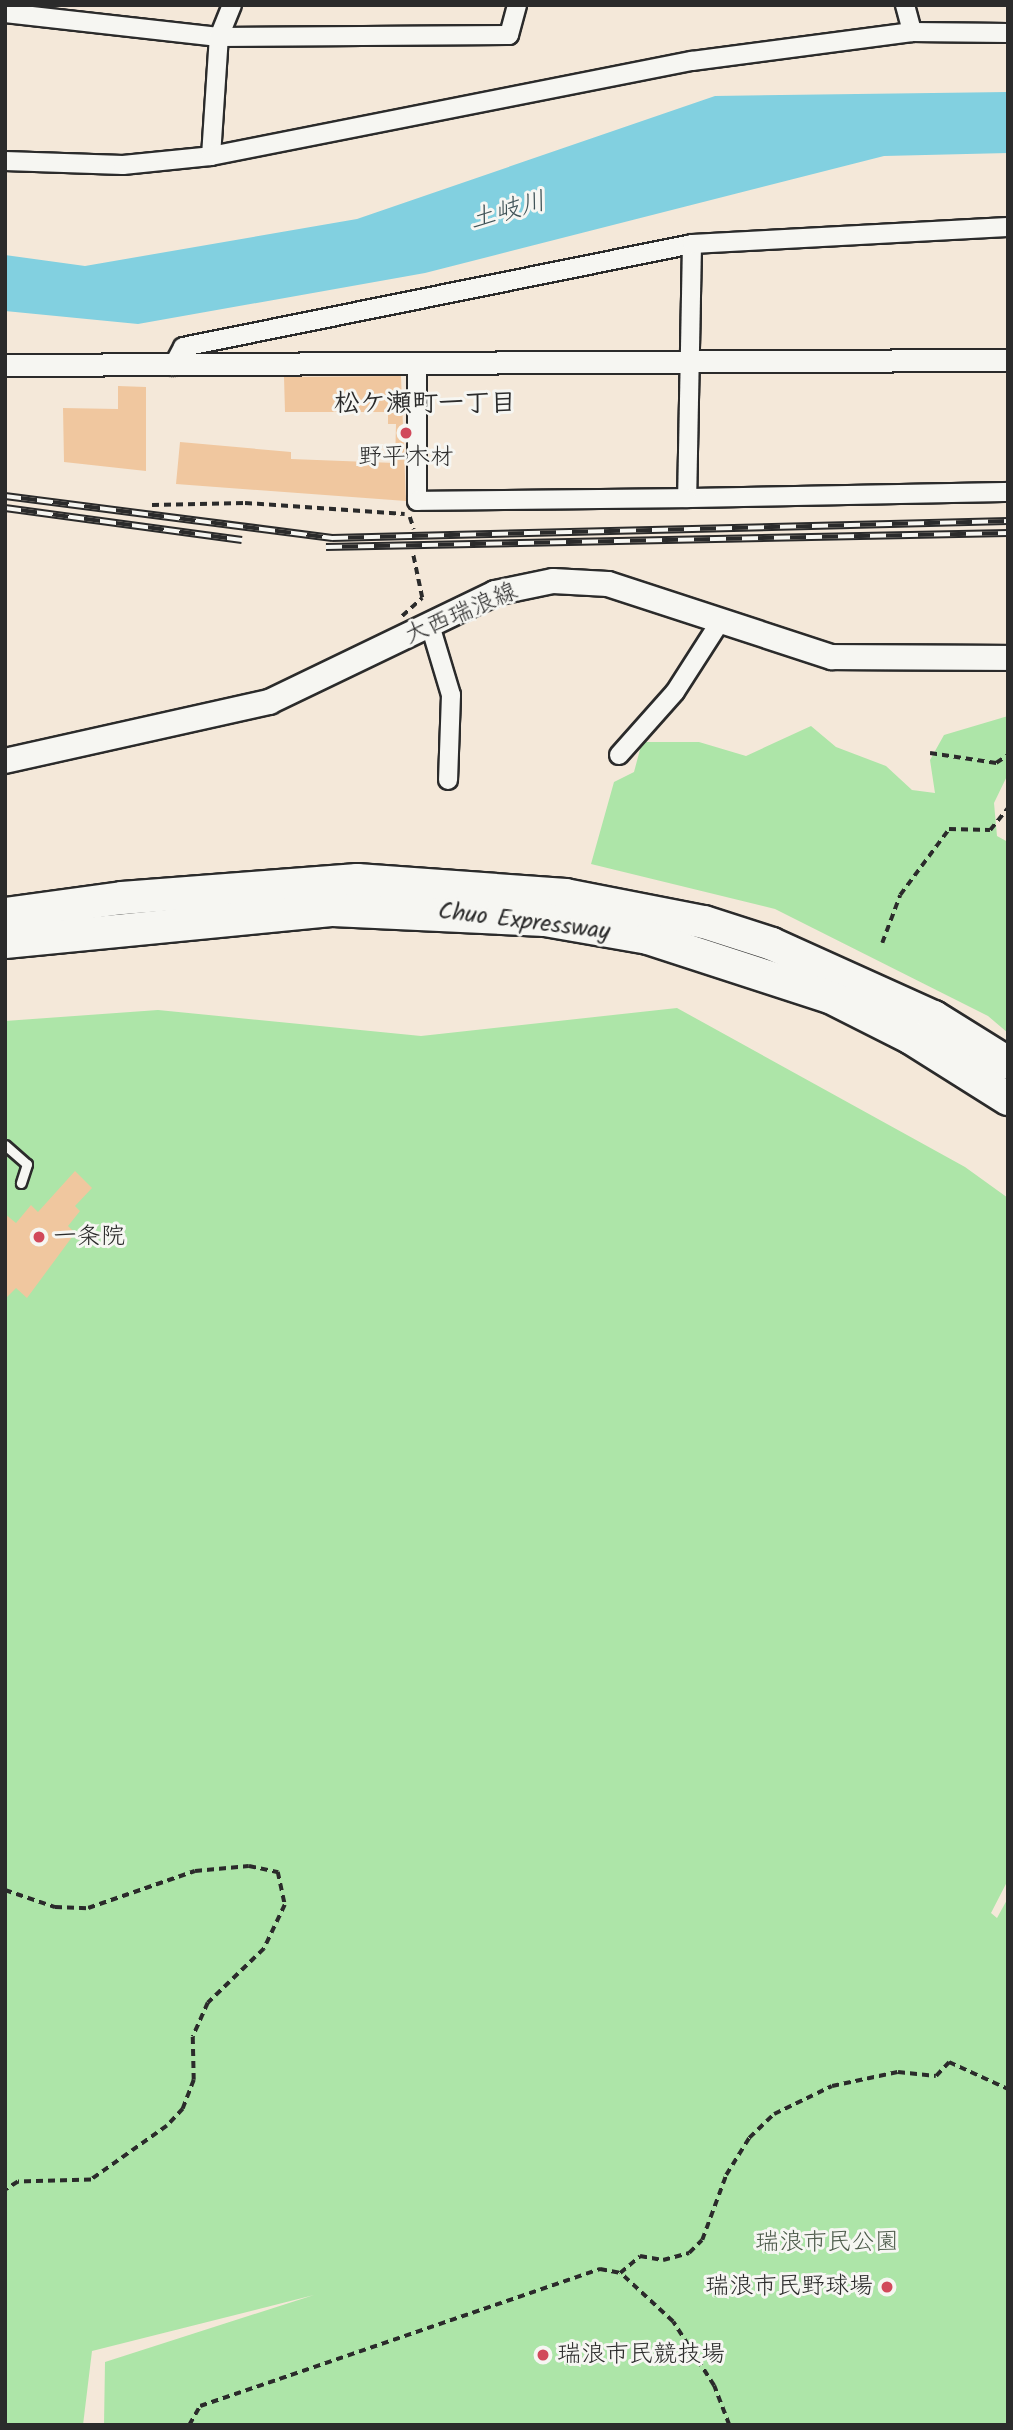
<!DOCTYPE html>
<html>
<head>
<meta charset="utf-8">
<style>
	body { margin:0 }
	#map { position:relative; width:1013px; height:2430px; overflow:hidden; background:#f4e8d9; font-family:Kalam,"Klee One",sans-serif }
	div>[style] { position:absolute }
	.green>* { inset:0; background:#ade5a8 }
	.water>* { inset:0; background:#82d0e0 }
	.building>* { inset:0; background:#f0c79f }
	.path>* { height:3.5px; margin-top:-1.75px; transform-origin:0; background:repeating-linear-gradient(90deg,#2b2b2b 0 7px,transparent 0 12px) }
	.roads { filter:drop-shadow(2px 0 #2b2b2b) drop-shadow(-2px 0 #2b2b2b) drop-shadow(0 2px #2b2b2b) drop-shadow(0 -2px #2b2b2b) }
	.service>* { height:9px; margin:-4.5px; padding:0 4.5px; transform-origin:4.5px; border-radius:4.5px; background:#f6f6f2 }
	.minor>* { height:18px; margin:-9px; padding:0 9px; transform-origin:9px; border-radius:9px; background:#f6f6f2 }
	.tertiary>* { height:21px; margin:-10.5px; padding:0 10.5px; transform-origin:10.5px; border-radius:10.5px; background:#f6f6f2 }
	.secondary>* { height:24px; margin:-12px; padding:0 12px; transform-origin:12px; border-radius:12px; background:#f6f6f2 }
	.motorway>* { height:32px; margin:-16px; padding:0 16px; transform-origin:16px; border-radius:16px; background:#f6f6f2 }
	.rail>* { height:8px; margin-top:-4px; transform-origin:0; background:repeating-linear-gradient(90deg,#f6f6f2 0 16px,#2b2b2b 0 32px); box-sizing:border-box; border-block:2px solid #2b2b2b }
	.dots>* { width:19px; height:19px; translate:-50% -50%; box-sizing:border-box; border:4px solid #f6f6f2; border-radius:50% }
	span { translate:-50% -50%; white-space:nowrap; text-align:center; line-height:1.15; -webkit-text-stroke:6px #f6f6f2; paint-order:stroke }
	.poi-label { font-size:24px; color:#2b2b2b }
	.left { translate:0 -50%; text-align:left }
	.right { translate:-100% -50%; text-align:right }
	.street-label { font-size:24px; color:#2b2b2b }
	.park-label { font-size:24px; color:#4c5a4a }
	.water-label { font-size:26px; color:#415458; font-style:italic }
	.neighbourhood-label { font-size:26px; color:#2b2b2b; font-weight:700 }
	.frame { position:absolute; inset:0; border:7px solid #2b2b2b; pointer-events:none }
</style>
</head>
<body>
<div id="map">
	<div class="green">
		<div style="clip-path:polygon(1008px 716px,1008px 774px,994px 803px,997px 836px,1008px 842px,1008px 1033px,988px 1016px,775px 909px,591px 864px,614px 782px,634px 772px,642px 742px,699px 742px,746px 756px,811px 726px,836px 747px,886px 766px,912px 790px,935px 793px,930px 760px,944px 735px)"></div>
		<div style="clip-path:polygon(677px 1008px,965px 1167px,1008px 1198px,1008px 1880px,991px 1913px,997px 1918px,1008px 1898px,1008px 2425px,104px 2425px,105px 2362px,314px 2295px,92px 2351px,83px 2425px,5px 2425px,5px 1021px,158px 1010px,421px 1036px)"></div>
	</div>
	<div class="water">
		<div style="clip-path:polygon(1008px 92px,1008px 153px,884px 156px,425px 273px,138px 324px,5px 311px,5px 255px,85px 266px,357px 219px,715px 96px)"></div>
	</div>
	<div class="building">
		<div style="clip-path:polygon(401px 376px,406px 501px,176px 484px,180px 442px,291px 452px,291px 459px,395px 463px,396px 424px,388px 424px,388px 412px,285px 412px,284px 377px)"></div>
		<div style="clip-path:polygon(118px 386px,146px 387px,146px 471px,64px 462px,63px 408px,118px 409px)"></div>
		<div style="clip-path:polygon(75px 1171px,92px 1188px,75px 1206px,80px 1211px,68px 1226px,75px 1233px,27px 1298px,16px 1288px,5px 1299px,5px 1214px,16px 1223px,31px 1205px,38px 1212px)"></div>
	</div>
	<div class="path">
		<div style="left:152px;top:505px;width:93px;rotate:-1.2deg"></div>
		<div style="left:245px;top:503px;width:160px;rotate:3.9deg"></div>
		<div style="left:410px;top:517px;width:13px;rotate:72deg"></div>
		<div style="left:402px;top:616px;width:27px;rotate:-42deg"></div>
		<div style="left:422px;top:598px;width:44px;rotate:-101.8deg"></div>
		<div style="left:930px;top:753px;width:67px;rotate:8.6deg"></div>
		<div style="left:996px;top:763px;width:14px;rotate:-34deg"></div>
		<div style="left:882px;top:943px;width:51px;rotate:-69.4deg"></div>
		<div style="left:900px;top:895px;width:82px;rotate:-53.4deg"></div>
		<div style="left:949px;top:829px;width:41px;rotate:1.4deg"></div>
		<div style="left:990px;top:830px;width:28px;rotate:-51deg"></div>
		<div style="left:5px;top:1890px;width:53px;rotate:18.8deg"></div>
		<div style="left:55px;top:1907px;width:33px;rotate:2deg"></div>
		<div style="left:88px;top:1908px;width:113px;rotate:-19.1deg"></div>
		<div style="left:195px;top:1871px;width:54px;rotate:-5.3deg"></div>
		<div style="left:249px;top:1866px;width:30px;rotate:12deg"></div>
		<div style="left:278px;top:1872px;width:34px;rotate:78deg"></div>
		<div style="left:285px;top:1905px;width:49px;rotate:115.5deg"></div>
		<div style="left:264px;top:1949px;width:78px;rotate:136deg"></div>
		<div style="left:208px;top:2003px;width:37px;rotate:114deg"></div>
		<div style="left:193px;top:2037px;width:43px;rotate:88.7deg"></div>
		<div style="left:194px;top:2080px;width:31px;rotate:111deg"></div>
		<div style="left:183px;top:2109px;width:23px;rotate:133deg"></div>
		<div style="left:167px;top:2126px;width:93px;rotate:144.6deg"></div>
		<div style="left:91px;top:2180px;width:73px;rotate:178.4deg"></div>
		<div style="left:18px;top:2182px;width:15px;rotate:148deg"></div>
		<div style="left:189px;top:2425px;width:22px;rotate:-60deg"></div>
		<div style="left:200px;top:2406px;width:423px;rotate:-18.9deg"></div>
		<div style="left:600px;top:2269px;width:20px;rotate:11deg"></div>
		<div style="left:729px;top:2425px;width:42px;rotate:-111deg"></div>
		<div style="left:714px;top:2386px;width:76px;rotate:-122.6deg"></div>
		<div style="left:673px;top:2322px;width:72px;rotate:-137.2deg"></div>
		<div style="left:620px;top:2273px;width:26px;rotate:-40deg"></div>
		<div style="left:640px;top:2256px;width:23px;rotate:10deg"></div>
		<div style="left:663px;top:2260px;width:27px;rotate:-15deg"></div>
		<div style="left:689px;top:2253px;width:18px;rotate:-45deg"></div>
		<div style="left:702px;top:2240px;width:69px;rotate:-69.7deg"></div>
		<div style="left:726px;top:2175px;width:44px;rotate:-58.1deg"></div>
		<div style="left:749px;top:2138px;width:35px;rotate:-44deg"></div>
		<div style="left:774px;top:2114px;width:64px;rotate:-25.8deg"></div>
		<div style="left:832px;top:2086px;width:67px;rotate:-12deg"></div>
		<div style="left:898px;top:2072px;width:38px;rotate:6deg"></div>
		<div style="left:936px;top:2076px;width:19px;rotate:-47deg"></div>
		<div style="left:949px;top:2062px;width:65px;rotate:24.6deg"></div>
	</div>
	<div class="roads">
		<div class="service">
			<div style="left:5px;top:1145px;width:29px;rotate:41deg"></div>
			<div style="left:27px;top:1164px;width:20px;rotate:108deg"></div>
		</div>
		<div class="minor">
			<div style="left:905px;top:5px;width:28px;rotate:75deg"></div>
			<div style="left:5px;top:13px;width:215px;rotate:6.4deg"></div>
			<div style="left:219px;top:37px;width:290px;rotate:-0.4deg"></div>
			<div style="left:509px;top:35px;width:31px;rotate:-75deg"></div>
			<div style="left:211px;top:156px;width:119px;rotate:-86.2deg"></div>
			<div style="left:219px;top:37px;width:35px;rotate:-68deg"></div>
			<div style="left:5px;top:161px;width:118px;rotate:1.9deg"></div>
			<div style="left:123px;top:165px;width:88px;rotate:-5.8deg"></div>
			<div style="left:211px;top:156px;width:490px;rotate:-11.2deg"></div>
			<div style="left:692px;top:61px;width:222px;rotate:-7.5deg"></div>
			<div style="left:912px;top:32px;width:96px;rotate:0.6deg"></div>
			<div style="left:692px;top:244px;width:254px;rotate:91.1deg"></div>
			<div style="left:687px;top:498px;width:321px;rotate:-1.1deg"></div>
			<div style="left:173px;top:366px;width:21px;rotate:-62deg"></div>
			<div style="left:183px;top:347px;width:519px;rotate:-11.44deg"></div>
			<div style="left:692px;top:244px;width:316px;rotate:-3.1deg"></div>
			<div style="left:417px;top:366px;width:135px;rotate:90deg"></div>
			<div style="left:417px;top:501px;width:270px;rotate:-0.6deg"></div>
			<div style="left:430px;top:625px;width:73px;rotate:73.3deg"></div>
			<div style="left:451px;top:695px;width:85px;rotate:92deg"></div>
			<div style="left:619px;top:755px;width:84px;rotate:-48.4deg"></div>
			<div style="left:675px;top:692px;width:83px;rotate:-57.3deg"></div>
		</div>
		<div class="tertiary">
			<div style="left:5px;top:365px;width:1003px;rotate:-0.29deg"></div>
		</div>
		<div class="secondary">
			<div style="left:5px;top:761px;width:271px;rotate:-12.6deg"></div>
			<div style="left:269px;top:702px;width:251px;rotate:-25.7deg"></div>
			<div style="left:495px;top:593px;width:59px;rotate:-11.7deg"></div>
			<div style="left:553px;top:581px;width:55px;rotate:3.1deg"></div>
			<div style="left:608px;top:584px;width:236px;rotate:18.1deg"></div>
			<div style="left:832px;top:657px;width:176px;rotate:0.3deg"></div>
		</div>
		<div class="motorway">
			<div style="left:5px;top:914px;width:118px;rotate:-7.8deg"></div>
			<div style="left:122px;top:898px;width:236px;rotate:-4.4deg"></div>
			<div style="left:357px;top:880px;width:209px;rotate:4.1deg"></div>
			<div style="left:565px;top:895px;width:142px;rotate:11deg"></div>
			<div style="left:704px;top:922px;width:71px;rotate:17.9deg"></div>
			<div style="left:772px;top:944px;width:178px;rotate:24.3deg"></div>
			<div style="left:934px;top:1017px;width:87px;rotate:31.9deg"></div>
			<div style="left:5px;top:942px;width:330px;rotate:-5.6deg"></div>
			<div style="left:333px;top:910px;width:212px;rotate:2.7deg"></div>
			<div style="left:545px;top:920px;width:105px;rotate:9.9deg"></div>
			<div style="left:648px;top:938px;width:191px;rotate:18deg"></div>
			<div style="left:830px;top:997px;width:91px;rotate:26.8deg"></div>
			<div style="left:911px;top:1038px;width:115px;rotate:32.2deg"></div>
		</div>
	</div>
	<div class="rail">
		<div style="left:5px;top:496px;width:330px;rotate:7.3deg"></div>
		<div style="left:332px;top:538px;width:676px;rotate:-1.44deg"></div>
		<div style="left:5px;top:508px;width:239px;rotate:7.7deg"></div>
		<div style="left:326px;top:547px;width:682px;rotate:-1.18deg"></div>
	</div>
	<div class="dots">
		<div style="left:406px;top:433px;background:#d1495b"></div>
		<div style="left:39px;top:1237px;background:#d1495b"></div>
		<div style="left:887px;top:2287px;background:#d1495b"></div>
		<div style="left:543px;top:2355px;background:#d1495b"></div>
	</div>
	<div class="poi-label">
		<span style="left:406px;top:458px">野平木材</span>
		<span class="left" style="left:53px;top:1237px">一条院</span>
		<span class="right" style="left:873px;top:2287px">瑞浪市民野球場</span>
		<span class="left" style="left:557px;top:2355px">瑞浪市民競技場</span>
	</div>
	<div class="street-label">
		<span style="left:461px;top:614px;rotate:-23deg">大西瑞浪線</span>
		<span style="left:524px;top:922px;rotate:7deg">Chuo Expressway</span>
	</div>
	<div class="park-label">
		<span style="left:827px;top:2243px">瑞浪市民公園</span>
	</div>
	<div class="water-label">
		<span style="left:508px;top:212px;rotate:-15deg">土岐川</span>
	</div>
	<div class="neighbourhood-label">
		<span style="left:425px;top:405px">松ケ瀬町一丁目</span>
	</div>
	<div class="frame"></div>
</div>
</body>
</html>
